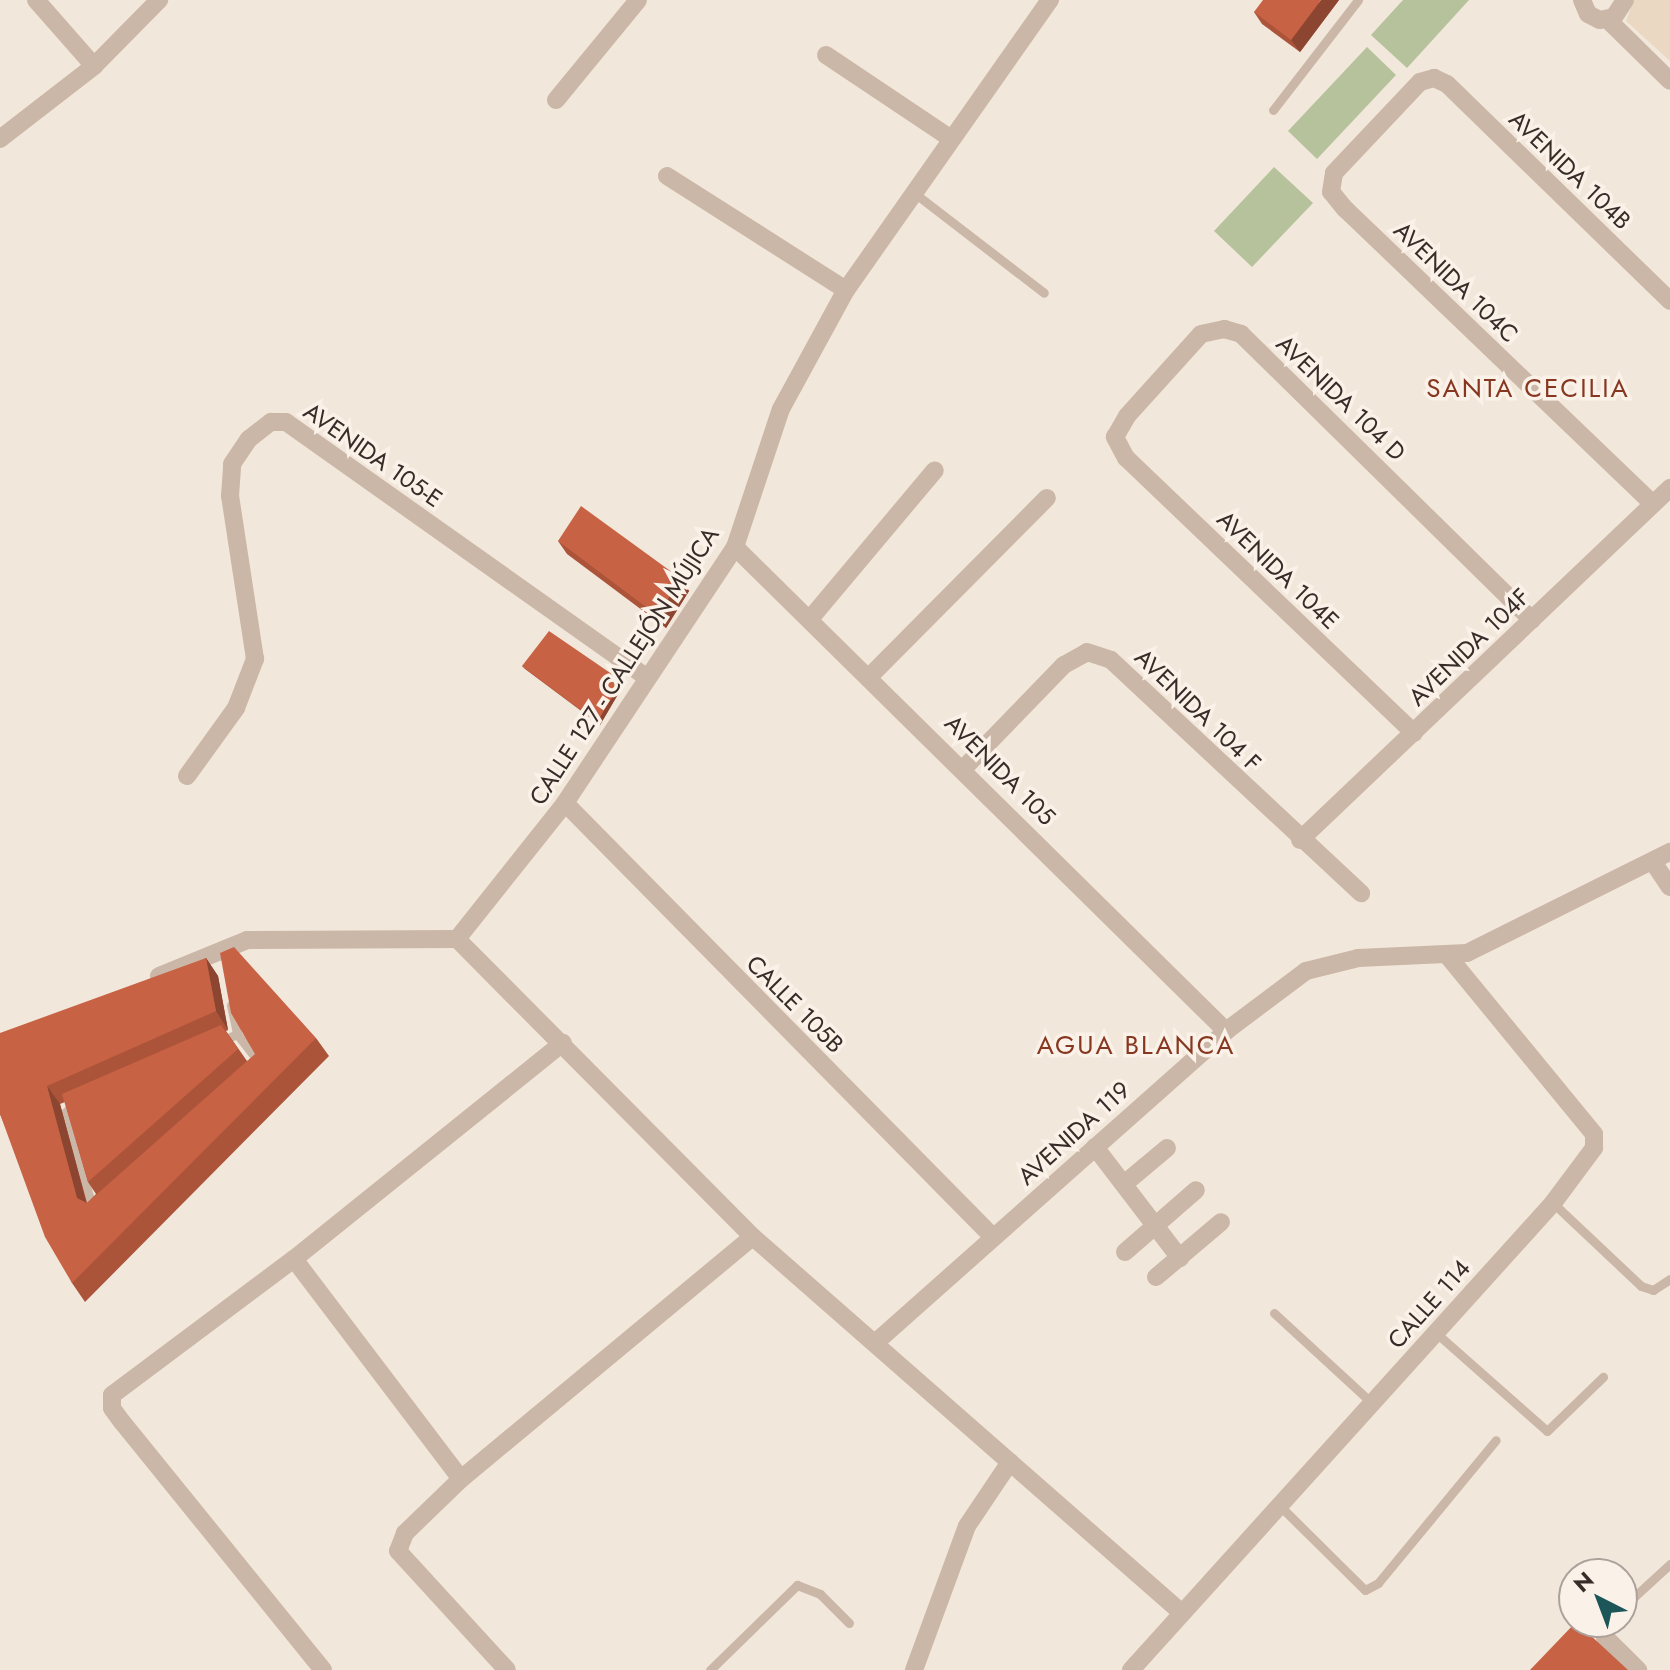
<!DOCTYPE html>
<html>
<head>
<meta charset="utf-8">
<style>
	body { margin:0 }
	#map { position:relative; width:1670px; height:1670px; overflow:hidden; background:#f2e7db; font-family:Jost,sans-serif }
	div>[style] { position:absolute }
	.green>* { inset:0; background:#b5c29b }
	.plaza>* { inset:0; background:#ebd8c2 }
	.service>* { height:9px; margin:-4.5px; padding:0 4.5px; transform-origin:4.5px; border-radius:4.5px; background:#cbb7a7 }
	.minor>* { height:18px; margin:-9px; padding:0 9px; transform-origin:9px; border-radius:9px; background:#cbb7a7 }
	.wall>* { inset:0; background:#ac543a }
	.shaded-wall>* { inset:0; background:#8c4530 }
	.building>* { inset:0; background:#c86244 }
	span { translate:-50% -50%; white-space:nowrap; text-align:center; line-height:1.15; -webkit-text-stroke:7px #faf1e8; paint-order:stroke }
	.street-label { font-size:24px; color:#372c28 }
	.neighbourhood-label { font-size:26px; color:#87371f; letter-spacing:2px }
	.north { position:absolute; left:1558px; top:1558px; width:80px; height:80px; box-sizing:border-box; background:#faf1e8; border:2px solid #aca29b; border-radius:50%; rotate:318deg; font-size:22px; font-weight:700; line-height:32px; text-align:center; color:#372c28 }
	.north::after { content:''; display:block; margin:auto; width:28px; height:36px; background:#1c5659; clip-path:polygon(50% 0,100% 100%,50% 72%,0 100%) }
</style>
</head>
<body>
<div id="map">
	<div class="green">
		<div style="clip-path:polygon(1403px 0,1469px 0,1407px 68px,1371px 35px)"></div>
		<div style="clip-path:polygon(1367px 47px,1396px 75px,1317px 159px,1288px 131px)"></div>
		<div style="clip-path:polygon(1274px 167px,1313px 203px,1252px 267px,1214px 231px)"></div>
	</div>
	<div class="plaza">
		<div style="clip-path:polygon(1634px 0,1670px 0,1670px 61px,1626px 21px)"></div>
	</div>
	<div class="service">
		<div style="left:1273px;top:110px;width:139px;rotate:-52.3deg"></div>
		<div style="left:913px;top:192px;width:165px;rotate:37.6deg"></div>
		<div style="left:231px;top:1005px;width:30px;rotate:78deg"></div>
		<div style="left:237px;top:1034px;width:39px;rotate:52deg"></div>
		<div style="left:219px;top:1042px;width:20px;rotate:-24deg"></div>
		<div style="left:76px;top:1101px;width:18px;rotate:133deg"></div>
		<div style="left:64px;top:1114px;width:99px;rotate:73deg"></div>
		<div style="left:1553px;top:1203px;width:121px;rotate:43.3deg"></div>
		<div style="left:1641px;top:1286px;width:13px;rotate:18deg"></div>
		<div style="left:1653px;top:1290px;width:20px;rotate:-33deg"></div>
		<div style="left:1274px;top:1313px;width:133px;rotate:42.6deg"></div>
		<div style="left:1435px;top:1332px;width:149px;rotate:41.5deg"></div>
		<div style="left:1547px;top:1431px;width:78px;rotate:-44deg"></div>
		<div style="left:1279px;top:1505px;width:121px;rotate:44.7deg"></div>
		<div style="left:1365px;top:1590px;width:15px;rotate:-28deg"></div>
		<div style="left:1378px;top:1583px;width:185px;rotate:-50.5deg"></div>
		<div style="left:1622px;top:1608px;width:65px;rotate:-42.5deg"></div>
		<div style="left:710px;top:1670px;width:122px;rotate:-44.3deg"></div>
		<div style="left:797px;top:1585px;width:25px;rotate:21deg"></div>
		<div style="left:820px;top:1594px;width:41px;rotate:45deg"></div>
	</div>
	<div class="minor">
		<div style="left:36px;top:0;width:88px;rotate:48.7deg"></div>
		<div style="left:1582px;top:0;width:15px;rotate:67deg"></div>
		<div style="left:1588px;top:14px;width:13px;rotate:27deg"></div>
		<div style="left:1600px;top:20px;width:14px;rotate:-12deg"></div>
		<div style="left:1614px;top:17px;width:20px;rotate:-57deg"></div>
		<div style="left:1607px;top:19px;width:88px;rotate:44.5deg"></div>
		<div style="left:826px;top:55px;width:149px;rotate:33.8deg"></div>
		<div style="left:556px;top:100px;width:129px;rotate:-50.6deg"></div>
		<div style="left:0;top:139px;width:119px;rotate:-37.8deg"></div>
		<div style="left:94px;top:66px;width:93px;rotate:-45.4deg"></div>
		<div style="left:667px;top:176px;width:212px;rotate:32.5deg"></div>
		<div style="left:1653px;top:504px;width:426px;rotate:-136.2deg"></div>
		<div style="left:1345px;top:209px;width:22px;rotate:-129deg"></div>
		<div style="left:1331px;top:192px;width:19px;rotate:-81deg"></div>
		<div style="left:1334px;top:173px;width:125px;rotate:-46.6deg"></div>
		<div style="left:1420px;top:82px;width:15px;rotate:-16deg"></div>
		<div style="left:1434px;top:78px;width:14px;rotate:25deg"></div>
		<div style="left:1447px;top:84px;width:311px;rotate:44.2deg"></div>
		<div style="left:735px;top:547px;width:689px;rotate:44.59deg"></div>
		<div style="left:810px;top:619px;width:194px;rotate:-50deg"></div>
		<div style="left:870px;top:676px;width:251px;rotate:-45.2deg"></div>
		<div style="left:1414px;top:733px;width:398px;rotate:-136.3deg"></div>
		<div style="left:1126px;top:458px;width:24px;rotate:-118deg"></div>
		<div style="left:1115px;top:437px;width:24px;rotate:-60deg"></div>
		<div style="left:1127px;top:416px;width:110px;rotate:-47.9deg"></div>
		<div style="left:1201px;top:334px;width:24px;rotate:-12deg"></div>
		<div style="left:1224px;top:329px;width:18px;rotate:16deg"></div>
		<div style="left:1241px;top:334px;width:408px;rotate:44.5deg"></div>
		<div style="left:965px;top:767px;width:142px;rotate:-45.9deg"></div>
		<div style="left:1064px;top:665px;width:26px;rotate:-29deg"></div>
		<div style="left:1087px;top:652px;width:25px;rotate:18deg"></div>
		<div style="left:1111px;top:660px;width:342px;rotate:43deg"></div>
		<div style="left:187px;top:776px;width:84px;rotate:-54.2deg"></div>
		<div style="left:236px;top:708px;width:53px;rotate:-68.8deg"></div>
		<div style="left:255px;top:659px;width:165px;rotate:-98.7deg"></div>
		<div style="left:230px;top:496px;width:32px;rotate:-86deg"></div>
		<div style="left:232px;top:464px;width:30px;rotate:-56deg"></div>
		<div style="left:249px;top:439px;width:28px;rotate:-38deg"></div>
		<div style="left:271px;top:422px;width:15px"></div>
		<div style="left:286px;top:422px;width:443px;rotate:35.3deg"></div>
		<div style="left:565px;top:803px;width:610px;rotate:45.4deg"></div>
		<div style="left:1300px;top:840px;width:511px;rotate:-43.57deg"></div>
		<div style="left:1653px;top:862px;width:30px;rotate:56deg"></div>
		<div style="left:457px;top:939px;width:420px;rotate:45.2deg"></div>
		<div style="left:753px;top:1237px;width:570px;rotate:41.23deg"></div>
		<div style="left:159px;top:976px;width:95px;rotate:-22.2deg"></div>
		<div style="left:247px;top:940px;width:210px;rotate:-0.3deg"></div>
		<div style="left:457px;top:939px;width:174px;rotate:-51.5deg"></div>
		<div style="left:565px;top:803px;width:307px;rotate:-56.4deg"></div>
		<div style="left:735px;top:547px;width:145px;rotate:-71.6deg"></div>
		<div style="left:781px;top:409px;width:136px;rotate:-61.4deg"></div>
		<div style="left:846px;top:290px;width:355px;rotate:-54.9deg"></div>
		<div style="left:1095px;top:1147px;width:140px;rotate:52.6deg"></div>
		<div style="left:1124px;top:1184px;width:56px;rotate:-39.9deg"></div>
		<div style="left:1125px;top:1252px;width:94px;rotate:-41.1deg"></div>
		<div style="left:294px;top:1259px;width:276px;rotate:52.8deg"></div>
		<div style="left:461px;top:1479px;width:379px;rotate:-39.7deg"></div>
		<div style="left:1156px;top:1277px;width:85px;rotate:-40.2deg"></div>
		<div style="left:875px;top:1343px;width:470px;rotate:-41.6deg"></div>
		<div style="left:1226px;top:1031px;width:100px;rotate:-36.9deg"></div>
		<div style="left:1306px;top:971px;width:54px;rotate:-14deg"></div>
		<div style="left:1358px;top:958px;width:109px;rotate:-2.6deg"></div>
		<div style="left:1467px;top:953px;width:227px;rotate:-26.5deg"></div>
		<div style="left:461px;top:1479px;width:78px;rotate:136deg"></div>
		<div style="left:405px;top:1533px;width:19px;rotate:111deg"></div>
		<div style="left:398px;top:1551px;width:161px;rotate:47.5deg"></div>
		<div style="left:1606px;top:1622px;width:15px;rotate:94deg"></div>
		<div style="left:1605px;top:1637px;width:47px;rotate:45deg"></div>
		<div style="left:323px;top:1670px;width:319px;rotate:-129deg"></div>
		<div style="left:122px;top:1422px;width:17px;rotate:-126deg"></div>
		<div style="left:112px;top:1408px;width:13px;rotate:-90deg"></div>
		<div style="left:112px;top:1395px;width:227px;rotate:-36.8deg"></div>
		<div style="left:294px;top:1259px;width:345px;rotate:-38.8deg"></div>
		<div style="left:914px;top:1670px;width:153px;rotate:-69.8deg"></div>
		<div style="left:967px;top:1526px;width:77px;rotate:-56.1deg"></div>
		<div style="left:1131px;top:1670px;width:629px;rotate:-47.9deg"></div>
		<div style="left:1553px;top:1203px;width:69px;rotate:-53.3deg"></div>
		<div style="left:1594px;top:1148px;width:14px;rotate:-90deg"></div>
		<div style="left:1594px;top:1134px;width:230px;rotate:-129.4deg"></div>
	</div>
	<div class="wall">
		<div style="clip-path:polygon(1339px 0,1300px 52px,1262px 24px,1254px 12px)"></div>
		<div style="clip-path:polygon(558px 541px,680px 578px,689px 591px,666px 628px,567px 554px)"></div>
		<div style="clip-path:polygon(522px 666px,624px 684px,600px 725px,525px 669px)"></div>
		<div style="clip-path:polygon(evenodd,206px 958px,218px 976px,228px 1030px,226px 1031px,247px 1061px,316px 1038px,329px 1056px,85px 1302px,72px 1283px,0 1114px,206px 958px,65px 1102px,88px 1182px,96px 1194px,87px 1203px,60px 1104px,65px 1102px)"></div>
	</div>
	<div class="shaded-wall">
		<div style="clip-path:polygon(1321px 0,1339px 0,1300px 52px,1291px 40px)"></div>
		<div style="clip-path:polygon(680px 578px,689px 591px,666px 628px,658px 616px)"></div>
		<div style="clip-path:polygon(622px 681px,624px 684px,600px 725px,597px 722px)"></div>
		<div style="clip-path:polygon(206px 958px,218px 976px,228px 1030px,216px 1011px)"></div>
		<div style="clip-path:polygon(47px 1086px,60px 1104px,90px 1216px,77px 1198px)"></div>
	</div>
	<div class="building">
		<div style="clip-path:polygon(1263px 0,1321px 0,1291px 40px,1254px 12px)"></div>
		<div style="clip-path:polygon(581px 506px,680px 578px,658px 616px,558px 541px)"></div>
		<div style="clip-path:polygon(549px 631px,622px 681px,597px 722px,522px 666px)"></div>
		<div style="clip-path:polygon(234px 947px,316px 1038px,72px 1283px,45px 1237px,0 1114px,0 1033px,206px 958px,216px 1011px,47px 1086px,77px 1198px,87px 1203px,255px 1054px,231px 1013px,220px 953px)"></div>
		<div style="clip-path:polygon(221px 1025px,238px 1049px,88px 1182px,62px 1094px)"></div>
		<div style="clip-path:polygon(1576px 1622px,1582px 1622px,1588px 1633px,1628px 1670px,1530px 1670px)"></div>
	</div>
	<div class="street-label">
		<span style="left:1570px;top:170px;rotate:44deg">AVENIDA 104B</span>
		<span style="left:1456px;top:282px;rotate:44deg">AVENIDA 104C</span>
		<span style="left:1341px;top:398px;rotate:44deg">AVENIDA 104 D</span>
		<span style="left:373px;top:455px;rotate:35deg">AVENIDA 105-E</span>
		<span style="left:1278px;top:570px;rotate:44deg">AVENIDA 104E</span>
		<span style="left:1469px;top:647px;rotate:-44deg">AVENIDA 104F</span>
		<span style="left:624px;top:666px;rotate:-57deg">CALLE 127 - CALLEJÓN MÚJICA</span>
		<span style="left:1198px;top:710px;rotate:44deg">AVENIDA 104 F</span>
		<span style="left:1000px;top:770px;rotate:45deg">AVENIDA 105</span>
		<span style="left:795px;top:1004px;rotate:45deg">CALLE 105B</span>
		<span style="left:1074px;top:1133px;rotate:-42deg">AVENIDA 119</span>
		<span style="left:1429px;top:1304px;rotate:-48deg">CALLE 114</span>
	</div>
	<div class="neighbourhood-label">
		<span style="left:1528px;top:389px">SANTA CECILIA</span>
		<span style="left:1136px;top:1046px">AGUA BLANCA</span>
	</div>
	<div class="north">N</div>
</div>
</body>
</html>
